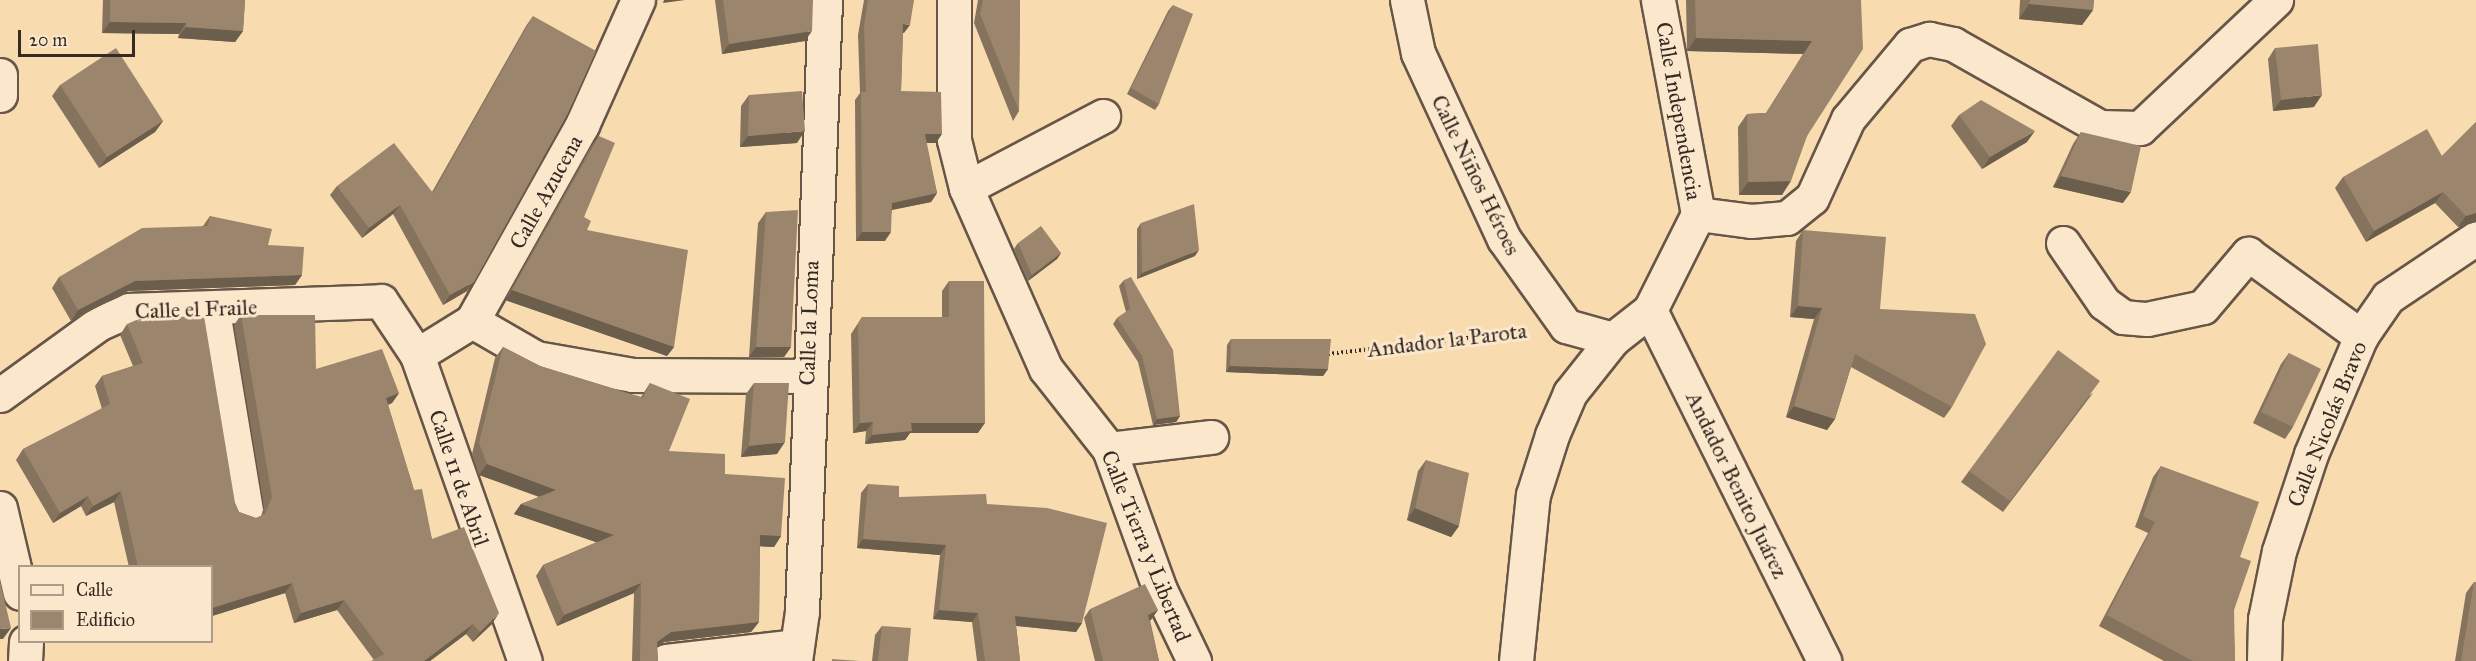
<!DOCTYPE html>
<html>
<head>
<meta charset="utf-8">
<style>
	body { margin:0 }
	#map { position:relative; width:2476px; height:661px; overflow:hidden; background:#f9dbb0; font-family:"IM FELL Great Primer",serif }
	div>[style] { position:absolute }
	.path>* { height:4px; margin-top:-2px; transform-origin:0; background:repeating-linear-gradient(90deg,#362a25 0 1.5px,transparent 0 4.5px) }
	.roads { filter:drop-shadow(2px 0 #675648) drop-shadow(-2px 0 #675648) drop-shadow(0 2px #675648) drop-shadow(0 -2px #675648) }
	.minor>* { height:33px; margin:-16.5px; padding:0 16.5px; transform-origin:16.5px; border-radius:16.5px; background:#fbe8cc }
	.wall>* { inset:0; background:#85735e }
	.shaded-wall>* { inset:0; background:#6c5e4c }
	.building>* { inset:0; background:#9b866d }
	span { translate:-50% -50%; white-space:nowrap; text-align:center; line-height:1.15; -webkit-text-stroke:6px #fbe8cc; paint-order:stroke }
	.street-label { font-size:22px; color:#362a25 }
	.legend { position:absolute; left:18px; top:565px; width:195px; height:78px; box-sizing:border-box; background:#fbe8cc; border:2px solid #ac9c89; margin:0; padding:8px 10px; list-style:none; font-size:18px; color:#362a25 }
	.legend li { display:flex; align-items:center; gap:12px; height:30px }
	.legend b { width:30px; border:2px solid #ac9c89 }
	.scale { position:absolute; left:18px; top:30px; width:117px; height:27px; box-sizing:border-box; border:3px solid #362a25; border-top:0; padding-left:8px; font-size:18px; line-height:21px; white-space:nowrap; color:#362a25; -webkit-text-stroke:4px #fbe8cc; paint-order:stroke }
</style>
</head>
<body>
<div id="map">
	<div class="path">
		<div style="left:1328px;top:354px;width:199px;rotate:-6.6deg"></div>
	</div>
	<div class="roads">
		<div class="minor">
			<div style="left:954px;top:0;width:140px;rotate:90deg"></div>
			<div style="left:954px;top:140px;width:49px;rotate:76deg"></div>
			<div style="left:966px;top:188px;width:198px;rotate:66.2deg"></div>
			<div style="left:1046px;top:369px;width:102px;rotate:51.8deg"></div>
			<div style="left:1109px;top:449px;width:150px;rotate:70.1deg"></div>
			<div style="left:1160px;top:590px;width:79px;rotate:64.4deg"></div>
			<div style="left:1407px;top:0;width:54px;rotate:78.3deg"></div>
			<div style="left:1418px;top:53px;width:205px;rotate:65.2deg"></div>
			<div style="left:1504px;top:239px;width:107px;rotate:54.5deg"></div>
			<div style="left:1566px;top:326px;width:49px;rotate:15.5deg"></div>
			<div style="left:0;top:75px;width:20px;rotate:90deg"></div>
			<div style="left:966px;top:188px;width:155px;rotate:-27.7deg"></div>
			<div style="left:1698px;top:214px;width:53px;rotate:7.5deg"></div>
			<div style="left:1751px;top:221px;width:36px;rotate:-5deg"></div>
			<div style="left:1787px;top:218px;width:32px;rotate:-39deg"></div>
			<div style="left:1812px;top:198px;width:87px;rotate:-65.5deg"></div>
			<div style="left:1848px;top:119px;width:97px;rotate:-50deg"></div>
			<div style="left:1910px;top:45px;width:20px;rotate:-18deg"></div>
			<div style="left:1929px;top:39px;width:25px;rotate:12deg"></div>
			<div style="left:1953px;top:44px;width:169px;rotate:29.5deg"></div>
			<div style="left:2100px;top:127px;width:40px;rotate:1.4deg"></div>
			<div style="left:2140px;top:128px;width:187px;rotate:-43.3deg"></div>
			<div style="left:2063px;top:243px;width:73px;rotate:55.7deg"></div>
			<div style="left:2104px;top:303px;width:24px;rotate:36deg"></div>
			<div style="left:2123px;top:317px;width:24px;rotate:5deg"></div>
			<div style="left:2147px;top:319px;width:57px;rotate:-12.1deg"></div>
			<div style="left:2203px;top:307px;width:70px;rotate:-49.7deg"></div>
			<div style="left:2248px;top:254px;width:140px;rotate:36deg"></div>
			<div style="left:1650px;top:310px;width:392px;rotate:63.6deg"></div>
			<div style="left:213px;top:311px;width:202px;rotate:80.6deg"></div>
			<div style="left:472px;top:321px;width:74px;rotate:30deg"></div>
			<div style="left:536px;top:358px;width:97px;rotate:10deg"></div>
			<div style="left:632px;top:375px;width:175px;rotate:0.3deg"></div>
			<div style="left:417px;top:355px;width:65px;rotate:-31.7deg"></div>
			<div style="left:472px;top:321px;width:225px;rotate:-60.7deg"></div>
			<div style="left:582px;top:125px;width:137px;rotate:-65.9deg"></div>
			<div style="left:0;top:395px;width:121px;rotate:-35.9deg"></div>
			<div style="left:98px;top:324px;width:34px;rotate:-24deg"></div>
			<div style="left:129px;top:310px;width:252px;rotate:-2deg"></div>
			<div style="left:381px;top:301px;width:65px;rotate:56.3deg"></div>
			<div style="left:417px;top:355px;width:324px;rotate:70.6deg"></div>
			<div style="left:1109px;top:449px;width:103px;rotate:-6.7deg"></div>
			<div style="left:0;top:508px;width:87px;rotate:76.8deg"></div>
			<div style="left:25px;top:661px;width:19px;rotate:-87deg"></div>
			<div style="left:666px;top:661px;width:130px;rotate:-6.6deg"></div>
			<div style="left:795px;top:661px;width:50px;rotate:-82deg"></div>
			<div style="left:802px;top:611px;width:611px;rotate:-87.84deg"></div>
			<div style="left:1516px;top:661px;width:167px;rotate:-84.2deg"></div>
			<div style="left:1533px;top:495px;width:63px;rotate:-72.4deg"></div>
			<div style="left:1552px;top:435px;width:46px;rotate:-66.8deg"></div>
			<div style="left:1570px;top:393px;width:69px;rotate:-51.5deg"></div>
			<div style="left:1613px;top:339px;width:47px;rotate:-38.1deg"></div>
			<div style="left:1650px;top:310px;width:107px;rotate:-63.4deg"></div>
			<div style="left:1698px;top:214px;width:218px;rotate:-100.6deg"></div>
			<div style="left:2264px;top:661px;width:42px;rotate:-88.6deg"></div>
			<div style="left:2265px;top:619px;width:69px;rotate:-78.4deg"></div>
			<div style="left:2279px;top:551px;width:102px;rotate:-71.7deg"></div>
			<div style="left:2311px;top:454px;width:128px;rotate:-67deg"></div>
			<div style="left:2361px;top:336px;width:47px;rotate:-55.3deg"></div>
			<div style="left:2388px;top:297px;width:106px;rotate:-33.8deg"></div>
		</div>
	</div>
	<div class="wall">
		<div style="clip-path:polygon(103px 0,245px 0,243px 31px,235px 42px,178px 38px,179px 34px,102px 33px)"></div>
		<div style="clip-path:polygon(715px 0,813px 0,805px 41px,722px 54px)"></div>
		<div style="clip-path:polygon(864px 0,914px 0,903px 33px,901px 91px,936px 143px,926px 143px,937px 193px,931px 202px,892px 210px,885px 241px,856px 241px,855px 100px,860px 93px,858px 35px)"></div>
		<div style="clip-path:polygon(978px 0,1020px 0,1019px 111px,1013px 121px,974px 23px)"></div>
		<div style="clip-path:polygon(1686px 0,1861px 0,1807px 136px,1782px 195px,1739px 195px,1738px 127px,1747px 114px,1766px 113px,1803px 54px,1687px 51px)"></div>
		<div style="clip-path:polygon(2020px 0,2094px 0,2093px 10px,2082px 25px,2019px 19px)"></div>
		<div style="clip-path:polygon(1173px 5px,1159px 104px,1155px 110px,1127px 94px,1168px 11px)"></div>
		<div style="clip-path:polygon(533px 16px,467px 291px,443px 305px,393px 214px,362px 238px,330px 195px,337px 186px,432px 192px,526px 26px)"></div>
		<div style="clip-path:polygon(2275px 48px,2314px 107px,2273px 111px,2268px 59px)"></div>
		<div style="clip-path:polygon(60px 85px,163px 121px,155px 132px,99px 168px,52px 96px)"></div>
		<div style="clip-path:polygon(749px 95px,797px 143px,740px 147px,741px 106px)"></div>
		<div style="clip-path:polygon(1959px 115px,2027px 142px,1982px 169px,1951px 126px)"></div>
		<div style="clip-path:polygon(2476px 122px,2476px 222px,2458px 227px,2435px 203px,2366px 242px,2335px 188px,2343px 177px,2442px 156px)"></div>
		<div style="clip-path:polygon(2081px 132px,2123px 203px,2053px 187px,2073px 144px)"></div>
		<div style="clip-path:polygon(599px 136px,584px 217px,587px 230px,674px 347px,667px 356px,505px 300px,592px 145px)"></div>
		<div style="clip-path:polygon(766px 212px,791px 347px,784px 357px,749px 357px,758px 223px)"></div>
		<div style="clip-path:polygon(210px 216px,268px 245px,302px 275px,295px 285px,128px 291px,71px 321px,52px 288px,59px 277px,203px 226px)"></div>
		<div style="clip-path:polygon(1141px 223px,1195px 256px,1137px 279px,1137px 229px)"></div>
		<div style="clip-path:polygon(1803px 230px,1880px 309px,1952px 407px,1944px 418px,1851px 367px,1835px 419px,1827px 430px,1786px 417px,1814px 319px,1790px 317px,1796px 241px)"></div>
		<div style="clip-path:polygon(1018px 243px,1061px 253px,1057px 259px,1028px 281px,1014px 249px)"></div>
		<div style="clip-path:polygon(1124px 280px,1180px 416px,1176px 422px,1153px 425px,1138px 362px,1113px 324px,1117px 318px,1126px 312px,1119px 286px)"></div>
		<div style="clip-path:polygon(949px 281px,978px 433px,910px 433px,905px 440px,865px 444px,866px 431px,853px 433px,851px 334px,862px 317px,942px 317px,942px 291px)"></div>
		<div style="clip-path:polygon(241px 315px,316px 369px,399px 393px,392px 403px,388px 405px,414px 490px,432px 539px,492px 624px,473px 642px,466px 634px,430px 661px,371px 661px,374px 660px,337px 610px,294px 623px,285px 593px,212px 616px,212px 567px,129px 567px,114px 502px,86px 516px,81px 506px,53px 523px,16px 460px,23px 449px,102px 409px,95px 386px,102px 376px,133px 366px,120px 335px,127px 324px,235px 503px,239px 512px,256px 518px,261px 516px,264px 507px,234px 325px)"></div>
		<div style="clip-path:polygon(1231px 339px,1328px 369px,1323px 376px,1226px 372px,1227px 345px)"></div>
		<div style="clip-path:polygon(503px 347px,540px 366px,641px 397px,650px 383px,669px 451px,725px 474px,781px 536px,774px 547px,760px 546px,759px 622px,751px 632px,664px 642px,657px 647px,658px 661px,632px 661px,634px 593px,557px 626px,536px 576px,543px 565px,597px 542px,514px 514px,521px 504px,539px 497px,479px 475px,472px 454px,495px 358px)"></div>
		<div style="clip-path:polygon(2289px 353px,2293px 427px,2285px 439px,2253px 423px,2281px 364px)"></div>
		<div style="clip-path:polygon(754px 383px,777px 454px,741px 457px,746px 394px)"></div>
		<div style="clip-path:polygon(2093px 393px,2003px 512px,1961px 482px,1969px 471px)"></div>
		<div style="clip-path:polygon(1426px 460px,1459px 526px,1451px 537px,1407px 520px,1418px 471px)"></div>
		<div style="clip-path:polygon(2161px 466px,2240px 557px,2233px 611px,2235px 661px,2164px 661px,2099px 626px,2148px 533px,2135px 527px,2153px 477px)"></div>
		<div style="clip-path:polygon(868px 484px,899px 497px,987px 504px,1082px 623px,1076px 632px,1016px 626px,1020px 661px,977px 661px,972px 622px,933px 619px,940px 555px,857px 548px,861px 493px)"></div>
		<div style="clip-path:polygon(2474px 582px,2476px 661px,2455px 661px,2466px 593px)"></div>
		<div style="clip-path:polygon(1090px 609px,1158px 610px,1150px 620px,1159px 661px,1095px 661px,1084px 618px)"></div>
		<div style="clip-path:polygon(882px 626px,908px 661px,872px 661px,875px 635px)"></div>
	</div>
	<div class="shaded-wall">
		<div style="clip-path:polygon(664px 0,685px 0,663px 3px)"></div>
		<div style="clip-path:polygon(2029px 4px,2093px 10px,2082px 25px,2019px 19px)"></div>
		<div style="clip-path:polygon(110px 22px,186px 23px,179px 34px,102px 33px)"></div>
		<div style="clip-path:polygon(903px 24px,910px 25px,904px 33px,897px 32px)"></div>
		<div style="clip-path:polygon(186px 27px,243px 31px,235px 42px,178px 38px)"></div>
		<div style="clip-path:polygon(812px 31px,805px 41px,722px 54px,729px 44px)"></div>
		<div style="clip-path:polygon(1696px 38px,1812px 41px,1803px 54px,1687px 51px)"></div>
		<div style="clip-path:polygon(2322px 95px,2314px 107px,2273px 111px,2281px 100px)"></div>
		<div style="clip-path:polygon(163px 121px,155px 132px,99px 168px,107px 157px)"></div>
		<div style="clip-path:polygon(805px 131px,797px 143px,740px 147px,748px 136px)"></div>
		<div style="clip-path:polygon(2035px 131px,2027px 142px,1982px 169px,1990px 157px)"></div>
		<div style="clip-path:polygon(925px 134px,942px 134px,936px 143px,918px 143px)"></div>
		<div style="clip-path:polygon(2061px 176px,2131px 192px,2123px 203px,2053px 187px)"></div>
		<div style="clip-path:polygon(1791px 181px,1782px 195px,1739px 195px,1748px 182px)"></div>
		<div style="clip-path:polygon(2443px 192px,2435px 203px,2366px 242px,2374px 231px)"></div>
		<div style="clip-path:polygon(937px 193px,931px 202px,886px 211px,892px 203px)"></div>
		<div style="clip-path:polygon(400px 205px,393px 214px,362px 238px,369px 228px)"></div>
		<div style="clip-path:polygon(2476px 213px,2476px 222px,2458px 227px,2466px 216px)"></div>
		<div style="clip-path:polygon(862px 232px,891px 232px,885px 241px,856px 241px)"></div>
		<div style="clip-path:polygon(1199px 250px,1195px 256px,1137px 279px,1142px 273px)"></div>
		<div style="clip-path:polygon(1061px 253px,1057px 259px,1028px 281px,1032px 275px)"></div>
		<div style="clip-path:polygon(302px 275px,295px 285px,128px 291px,71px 321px,78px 310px,135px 281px)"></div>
		<div style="clip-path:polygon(474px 282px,467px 291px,443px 305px,450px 295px)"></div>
		<div style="clip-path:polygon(512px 290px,674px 347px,667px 356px,505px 300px)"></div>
		<div style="clip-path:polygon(1798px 306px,1822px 308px,1814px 319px,1790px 317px)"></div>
		<div style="clip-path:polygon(756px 347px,791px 347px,784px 357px,749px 357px)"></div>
		<div style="clip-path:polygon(1230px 366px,1328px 369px,1323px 376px,1226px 372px)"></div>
		<div style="clip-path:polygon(399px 393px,392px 403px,379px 408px,386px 398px)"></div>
		<div style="clip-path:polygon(1794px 406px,1835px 419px,1827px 430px,1786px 417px)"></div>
		<div style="clip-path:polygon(1180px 416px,1176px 422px,1153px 425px,1157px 419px)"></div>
		<div style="clip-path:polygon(873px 422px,866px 431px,853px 433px,860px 423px)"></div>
		<div style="clip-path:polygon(911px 423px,985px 423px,978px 433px,910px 433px,905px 440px,865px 444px,872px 435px)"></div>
		<div style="clip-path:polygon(785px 442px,777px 454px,741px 457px,749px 446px)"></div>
		<div style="clip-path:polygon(487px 464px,556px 490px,549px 500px,479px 475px)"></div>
		<div style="clip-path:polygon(121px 491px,114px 502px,86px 516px,93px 506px)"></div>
		<div style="clip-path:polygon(88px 496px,81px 506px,53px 523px,60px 513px)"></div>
		<div style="clip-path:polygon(521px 504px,614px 535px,607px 546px,514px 514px)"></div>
		<div style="clip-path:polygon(1415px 508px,1459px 526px,1451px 537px,1407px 520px)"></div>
		<div style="clip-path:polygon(760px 535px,781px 536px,774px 547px,752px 546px)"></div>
		<div style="clip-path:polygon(863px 539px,946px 545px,940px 555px,857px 548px)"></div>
		<div style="clip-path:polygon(292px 583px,285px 593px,212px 616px,212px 608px)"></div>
		<div style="clip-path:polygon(641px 583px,634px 593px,557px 626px,564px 615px)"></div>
		<div style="clip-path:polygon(344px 600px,337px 610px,294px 623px,301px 613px)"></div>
		<div style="clip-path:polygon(939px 610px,978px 613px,972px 622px,933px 619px)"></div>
		<div style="clip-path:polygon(1158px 610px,1151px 620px,1142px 624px,1148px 615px)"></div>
		<div style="clip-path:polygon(499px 613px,492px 624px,473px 642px,480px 632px)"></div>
		<div style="clip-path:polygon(1015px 616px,1082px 623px,1076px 632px,1009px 625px)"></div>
		<div style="clip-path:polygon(759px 622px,751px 632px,664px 642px,649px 653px,657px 642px,671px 632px)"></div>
		<div style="clip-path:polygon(473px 624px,466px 634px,430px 661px,424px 661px)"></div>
		<div style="clip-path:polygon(11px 628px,3px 639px,0 639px,0 629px)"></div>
	</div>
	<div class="building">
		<div style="clip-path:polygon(110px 0,245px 0,243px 31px,186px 27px,186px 23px,110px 22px)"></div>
		<div style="clip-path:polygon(723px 0,813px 0,812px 31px,729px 44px)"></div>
		<div style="clip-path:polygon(868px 0,914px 0,910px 25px,903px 24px,901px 91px,941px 92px,942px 134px,925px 134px,937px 193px,892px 203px,891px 232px,862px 232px,861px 92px,866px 92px,864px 27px)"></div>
		<div style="clip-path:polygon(983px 0,1020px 0,1019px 111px,980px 14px)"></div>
		<div style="clip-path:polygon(1695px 0,1861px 0,1863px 49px,1807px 136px,1791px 181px,1748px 182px,1747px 114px,1766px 113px,1812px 41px,1696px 38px)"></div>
		<div style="clip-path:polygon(2030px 0,2094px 0,2093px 10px,2029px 4px)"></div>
		<div style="clip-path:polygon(1173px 5px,1193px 14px,1159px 104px,1131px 88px)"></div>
		<div style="clip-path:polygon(533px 16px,596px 51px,568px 113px,474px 282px,450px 295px,400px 205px,369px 228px,337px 186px,394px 143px,433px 193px)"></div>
		<div style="clip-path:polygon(2318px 44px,2322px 95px,2281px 100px,2275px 48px)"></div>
		<div style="clip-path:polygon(116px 48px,163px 121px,107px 157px,60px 85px)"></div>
		<div style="clip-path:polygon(802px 91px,805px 131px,748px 136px,749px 95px)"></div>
		<div style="clip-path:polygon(1981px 100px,2035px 131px,1990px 157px,1959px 115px)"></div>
		<div style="clip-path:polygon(2476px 122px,2476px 213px,2466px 216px,2443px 192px,2374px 231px,2343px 177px,2427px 129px,2442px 156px)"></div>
		<div style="clip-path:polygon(2081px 132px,2141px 146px,2131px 192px,2061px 176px)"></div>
		<div style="clip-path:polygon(599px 136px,615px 143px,584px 217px,591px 221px,587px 230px,688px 250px,674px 347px,512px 290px)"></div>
		<div style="clip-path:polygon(1194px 204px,1199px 250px,1142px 273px,1141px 223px)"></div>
		<div style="clip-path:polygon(798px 210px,791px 347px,756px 347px,766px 212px)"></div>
		<div style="clip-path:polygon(210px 216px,272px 229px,268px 245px,304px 247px,302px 275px,135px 281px,78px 310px,59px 277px,142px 228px,208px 226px)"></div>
		<div style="clip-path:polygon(1041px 226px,1061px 253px,1032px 275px,1018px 243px)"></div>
		<div style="clip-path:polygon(1803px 230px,1886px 237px,1880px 309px,1975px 314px,1986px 344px,1952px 407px,1855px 354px,1835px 419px,1794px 406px,1822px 308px,1798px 306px)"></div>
		<div style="clip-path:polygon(1131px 277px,1173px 350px,1180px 416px,1157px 419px,1142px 356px,1117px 318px,1130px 309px,1124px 280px)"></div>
		<div style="clip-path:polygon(949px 281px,984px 281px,985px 423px,911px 423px,912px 431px,872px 435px,873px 422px,860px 423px,858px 324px,862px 317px,949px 317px)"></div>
		<div style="clip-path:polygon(241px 315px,315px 315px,316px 369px,382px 349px,399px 393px,386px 398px,414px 490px,422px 489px,432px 539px,464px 527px,499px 613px,480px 632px,473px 624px,424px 661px,371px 661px,384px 654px,344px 600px,301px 613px,292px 583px,212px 608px,212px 567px,170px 567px,170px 565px,165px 567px,138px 567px,121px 491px,93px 506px,88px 496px,60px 513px,23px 449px,110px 404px,102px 376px,143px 363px,127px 324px,141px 318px,204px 316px,235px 503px,239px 512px,256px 518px,265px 514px,272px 497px)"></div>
		<div style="clip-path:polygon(1231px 339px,1331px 339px,1328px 369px,1230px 366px)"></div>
		<div style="clip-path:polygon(503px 347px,540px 366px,643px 398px,650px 383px,690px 399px,669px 451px,725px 454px,725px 474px,785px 478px,781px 536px,760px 535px,759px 622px,671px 632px,657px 642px,658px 661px,640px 661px,641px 583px,564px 615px,543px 565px,614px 535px,521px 504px,556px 490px,487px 464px,479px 443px)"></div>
		<div style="clip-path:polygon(2058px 350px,2100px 381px,2010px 501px,1969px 471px)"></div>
		<div style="clip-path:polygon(2289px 353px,2321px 369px,2293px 427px,2261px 412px)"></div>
		<div style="clip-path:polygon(754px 383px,789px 383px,785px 442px,749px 446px)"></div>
		<div style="clip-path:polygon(1426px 460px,1469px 473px,1459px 526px,1415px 508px)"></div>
		<div style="clip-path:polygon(2161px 466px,2259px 502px,2240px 557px,2251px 561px,2233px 613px,2234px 609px,2235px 661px,2193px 661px,2107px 615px,2155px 522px,2143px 516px)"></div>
		<div style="clip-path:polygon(868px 484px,899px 486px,899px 497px,986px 494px,987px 504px,1047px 508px,1107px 523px,1082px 623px,1015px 616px,1020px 661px,985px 661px,978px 613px,939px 610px,946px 545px,863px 539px)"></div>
		<div style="clip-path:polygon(0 581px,11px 628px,0 629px)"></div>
		<div style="clip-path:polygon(2474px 582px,2476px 582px,2476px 661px,2461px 661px)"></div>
		<div style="clip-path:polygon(1145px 584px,1158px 610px,1148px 615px,1159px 661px,1103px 661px,1090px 609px)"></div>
		<div style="clip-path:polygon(882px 626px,911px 628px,908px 661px,878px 661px)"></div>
		<div style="clip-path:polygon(832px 659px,860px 661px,832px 661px)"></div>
	</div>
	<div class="street-label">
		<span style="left:1679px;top:111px;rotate:80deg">Calle Independencia</span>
		<span style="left:1476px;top:175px;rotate:64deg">Calle Niños Héroes</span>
		<span style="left:546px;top:192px;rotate:-61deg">Calle Azucena</span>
		<span style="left:196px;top:309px;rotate:-2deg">Calle el Fraile</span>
		<span style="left:809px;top:323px;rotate:-88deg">Calle la Loma</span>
		<span style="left:1447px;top:340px;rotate:-7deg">Andador la Parota</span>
		<span style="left:2327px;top:424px;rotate:-68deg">Calle Nicolás Bravo</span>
		<span style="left:459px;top:478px;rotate:71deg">Calle 11 de Abril</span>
		<span style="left:1737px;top:485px;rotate:64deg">Andador Benito Juárez</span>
		<span style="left:1146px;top:546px;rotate:68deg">Calle Tierra y Libertad</span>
	</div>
	<ul class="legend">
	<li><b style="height:8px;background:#fbe8cc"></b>Calle</li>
	<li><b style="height:16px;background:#9b866d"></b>Edificio</li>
	</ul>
	<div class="scale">20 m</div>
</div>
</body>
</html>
